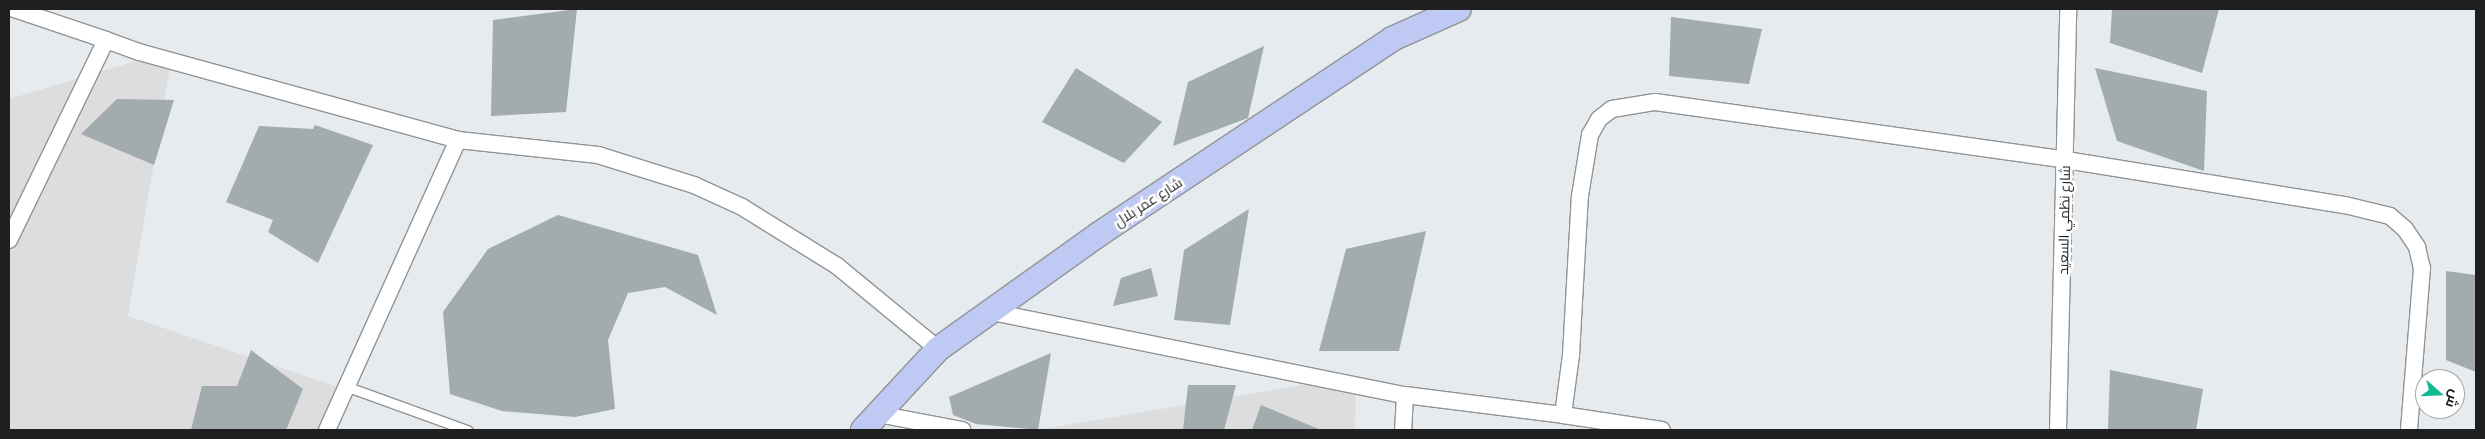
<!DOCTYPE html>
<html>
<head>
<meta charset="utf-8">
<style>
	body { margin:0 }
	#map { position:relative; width:2485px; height:439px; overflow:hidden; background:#e6ebef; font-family:"Exo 2",Cairo,sans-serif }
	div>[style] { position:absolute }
	.residential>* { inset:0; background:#dcdddc }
	.building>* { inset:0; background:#a2abad }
	.roads { filter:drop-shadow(1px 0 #939393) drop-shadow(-1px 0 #939393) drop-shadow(0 1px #939393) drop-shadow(0 -1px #939393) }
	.lane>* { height:9px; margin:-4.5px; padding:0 4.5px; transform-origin:4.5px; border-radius:4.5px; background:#fff }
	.street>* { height:16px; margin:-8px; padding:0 8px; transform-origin:8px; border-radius:8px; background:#fff }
	.secondary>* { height:24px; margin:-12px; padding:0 12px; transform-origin:12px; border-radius:12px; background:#bfcaf4 }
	span { translate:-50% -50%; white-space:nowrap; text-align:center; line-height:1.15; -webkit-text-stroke:5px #fff; paint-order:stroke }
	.street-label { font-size:14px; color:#1f1f1f }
	.frame { position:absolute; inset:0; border:10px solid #1f1f1f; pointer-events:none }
	.north { position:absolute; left:2415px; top:369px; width:50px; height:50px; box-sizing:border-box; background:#fff; border:1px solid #a5a5a5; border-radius:50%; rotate:110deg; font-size:14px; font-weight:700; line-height:20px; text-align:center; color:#1f1f1f }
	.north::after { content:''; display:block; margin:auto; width:18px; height:22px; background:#12bb8f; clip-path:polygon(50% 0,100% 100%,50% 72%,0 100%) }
</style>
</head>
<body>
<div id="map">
	<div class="residential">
		<div style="clip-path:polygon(173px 50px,128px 316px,344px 389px,320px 430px,9px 430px,9px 99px)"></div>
		<div style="clip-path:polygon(1356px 376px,1355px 430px,1037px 430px)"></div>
	</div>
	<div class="building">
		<div style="clip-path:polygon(577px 9px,566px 112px,491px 116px,493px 20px)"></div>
		<div style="clip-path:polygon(2112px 9px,2219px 9px,2202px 73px,2110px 43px)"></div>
		<div style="clip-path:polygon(1671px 17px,1762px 29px,1749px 84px,1669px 76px)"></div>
		<div style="clip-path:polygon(1264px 46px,1248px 118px,1173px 146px,1188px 82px)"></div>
		<div style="clip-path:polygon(1076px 68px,1162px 122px,1124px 163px,1042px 122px)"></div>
		<div style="clip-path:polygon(2095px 68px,2207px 91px,2204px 171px,2117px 141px)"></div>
		<div style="clip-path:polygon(117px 99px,174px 100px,154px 165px,81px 134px)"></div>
		<div style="clip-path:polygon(315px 125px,373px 145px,318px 263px,268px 232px,273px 220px,226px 202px,259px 126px,313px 129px)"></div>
		<div style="clip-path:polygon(1249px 209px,1230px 325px,1174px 320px,1184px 250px)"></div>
		<div style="clip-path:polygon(558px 215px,698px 255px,717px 315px,665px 287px,628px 293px,608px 340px,615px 409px,575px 417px,502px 411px,450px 394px,443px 312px,488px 249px)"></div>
		<div style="clip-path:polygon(1426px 231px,1399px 351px,1319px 351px,1346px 249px)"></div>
		<div style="clip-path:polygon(1151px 268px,1158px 296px,1113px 306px,1121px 278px)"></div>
		<div style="clip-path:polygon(2446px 271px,2476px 275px,2476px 372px,2446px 360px)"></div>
		<div style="clip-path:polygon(251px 350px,303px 389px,286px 430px,191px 430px,202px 386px,237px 386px)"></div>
		<div style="clip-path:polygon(1051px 353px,1038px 430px,976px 424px,953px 415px,949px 397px)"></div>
		<div style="clip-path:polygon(2110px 370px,2203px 389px,2196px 430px,2108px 430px)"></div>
		<div style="clip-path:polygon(1188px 385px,1236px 385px,1224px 430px,1183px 430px)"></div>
		<div style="clip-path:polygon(1261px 405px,1321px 430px,1252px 430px)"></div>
	</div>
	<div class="roads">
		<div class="lane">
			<div style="left:348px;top:387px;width:127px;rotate:19.9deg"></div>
		</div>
		<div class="street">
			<div style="left:14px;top:9px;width:97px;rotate:18.6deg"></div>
			<div style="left:9px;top:240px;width:222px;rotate:-64.1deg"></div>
			<div style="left:106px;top:40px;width:35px;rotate:20deg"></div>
			<div style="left:139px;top:52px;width:331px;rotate:15.4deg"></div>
			<div style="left:458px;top:140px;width:141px;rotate:6.1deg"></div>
			<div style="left:598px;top:155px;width:101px;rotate:17.4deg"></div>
			<div style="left:694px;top:185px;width:53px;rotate:24.6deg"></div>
			<div style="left:742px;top:207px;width:112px;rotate:31.8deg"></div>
			<div style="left:837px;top:266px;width:131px;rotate:39.4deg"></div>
			<div style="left:992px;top:312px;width:421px;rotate:11.4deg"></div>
			<div style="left:1405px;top:395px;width:35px;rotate:93deg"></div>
			<div style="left:1405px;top:395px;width:159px;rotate:7.2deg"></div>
			<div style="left:1563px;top:415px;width:61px;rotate:-82.4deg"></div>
			<div style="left:1571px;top:355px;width:159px;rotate:-86.8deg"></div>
			<div style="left:1580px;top:196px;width:62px;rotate:-80.7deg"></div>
			<div style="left:1590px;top:135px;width:18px;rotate:-61deg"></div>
			<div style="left:1599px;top:119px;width:16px;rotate:-38deg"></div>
			<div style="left:1612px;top:109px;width:44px;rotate:-9.2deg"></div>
			<div style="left:1655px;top:102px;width:415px;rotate:8deg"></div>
			<div style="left:2066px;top:160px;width:283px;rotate:9.2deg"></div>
			<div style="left:2345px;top:205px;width:46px;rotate:13.7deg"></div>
			<div style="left:2390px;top:216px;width:20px;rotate:41deg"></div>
			<div style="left:2405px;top:229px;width:22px;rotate:56deg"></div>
			<div style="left:2417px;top:247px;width:22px;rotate:77deg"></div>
			<div style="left:2422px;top:268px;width:163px;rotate:94.6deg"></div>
			<div style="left:878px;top:414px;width:86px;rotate:10.8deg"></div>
			<div style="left:1563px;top:415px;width:100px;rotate:8.6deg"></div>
			<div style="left:327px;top:430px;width:318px;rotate:-65.7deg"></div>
			<div style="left:2058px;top:430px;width:421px;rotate:-88.6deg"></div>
		</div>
		<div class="secondary">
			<div style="left:863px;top:430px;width:110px;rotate:-47.2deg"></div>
			<div style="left:938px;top:349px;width:198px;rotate:-35.5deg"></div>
			<div style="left:1099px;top:234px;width:352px;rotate:-33.6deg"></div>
			<div style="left:1392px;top:39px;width:73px;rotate:-24.1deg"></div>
		</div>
	</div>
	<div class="street-label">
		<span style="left:1148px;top:202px;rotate:-33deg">شارع عمر بلال</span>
		<span style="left:2064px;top:220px;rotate:-89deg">شارع نظمي السعيد</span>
	</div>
	<div class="frame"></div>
	<div class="north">ش</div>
</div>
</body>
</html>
